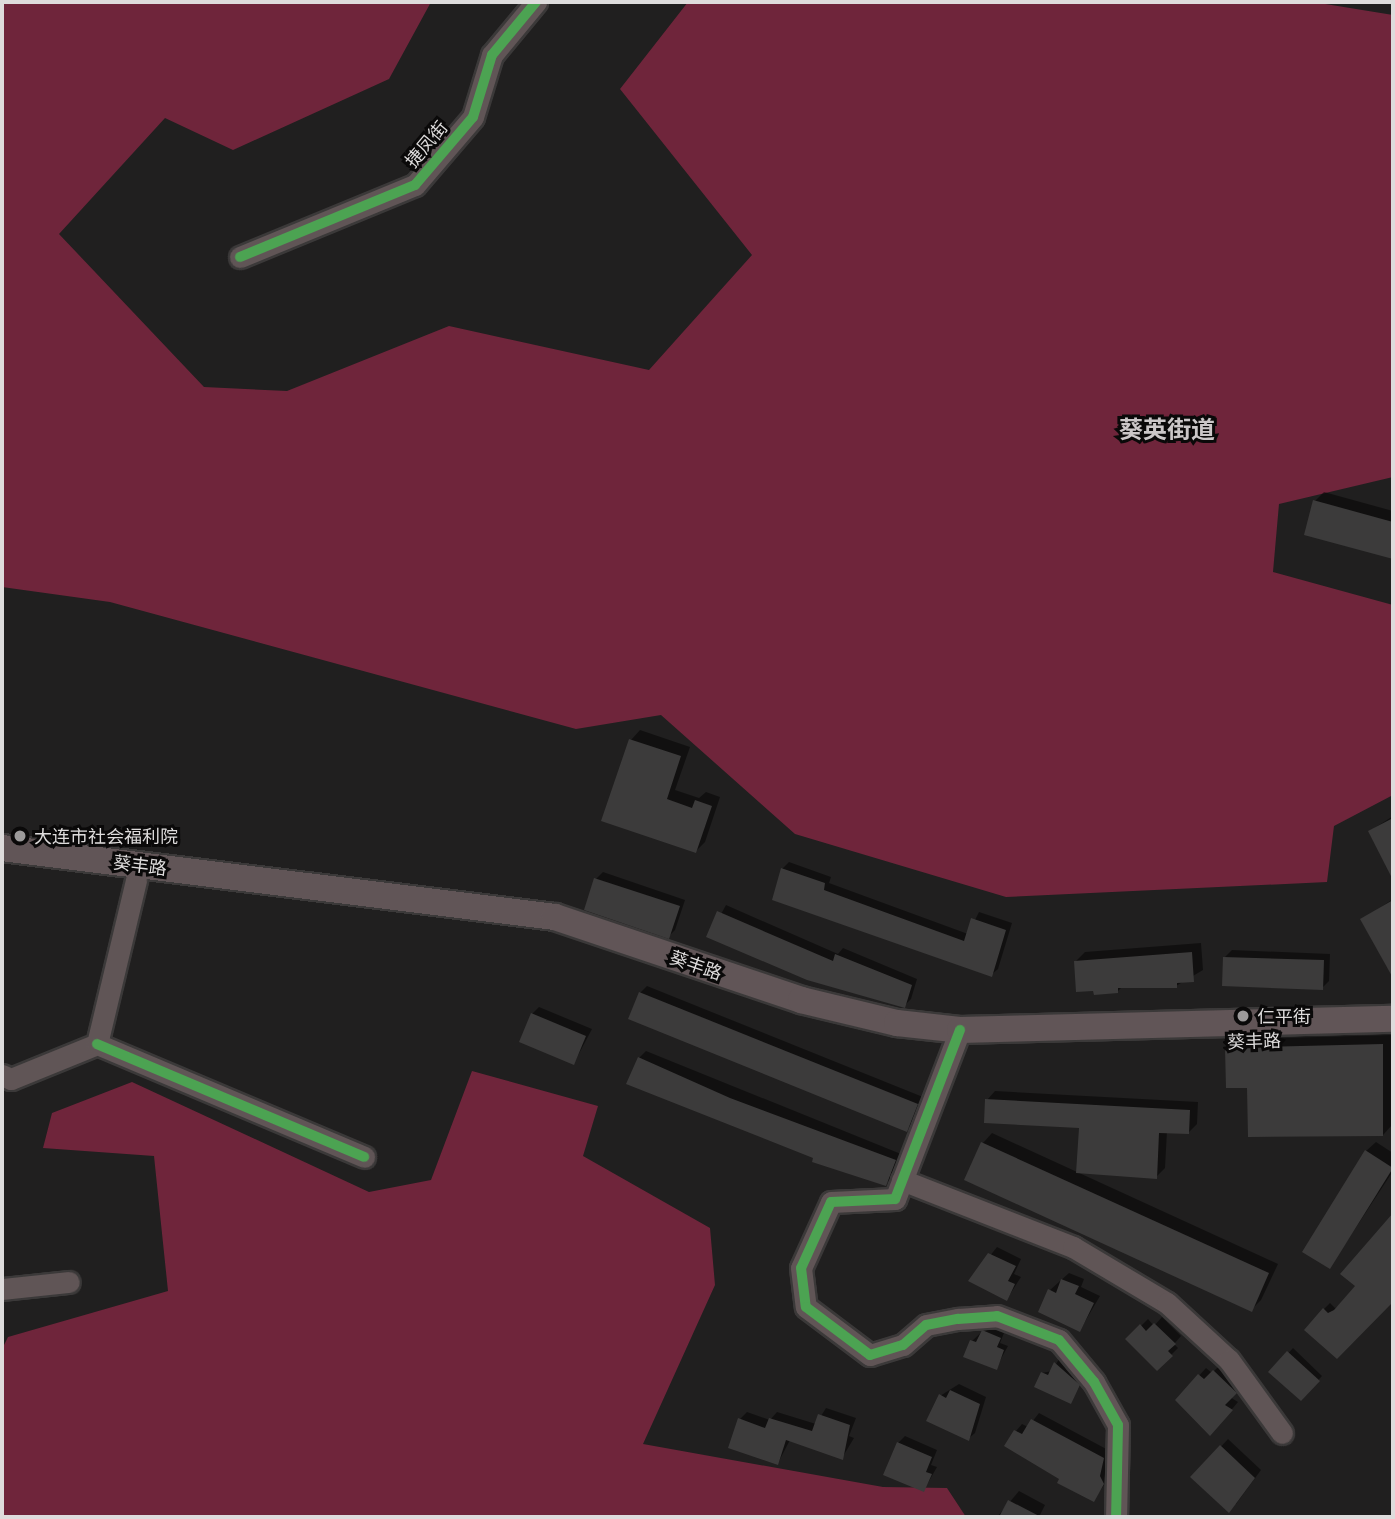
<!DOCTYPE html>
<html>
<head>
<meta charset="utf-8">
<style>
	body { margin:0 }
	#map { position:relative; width:1395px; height:1519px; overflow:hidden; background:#201f1f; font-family:Barlow,"Noto Sans SC",sans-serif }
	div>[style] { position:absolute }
	.forest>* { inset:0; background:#6f253b }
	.shadow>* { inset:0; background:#0007 }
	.building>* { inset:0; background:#3c3b3b }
	.roads { filter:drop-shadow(2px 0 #3b3939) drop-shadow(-2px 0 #3b3939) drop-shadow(0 2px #3b3939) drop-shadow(0 -2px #3b3939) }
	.minor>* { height:21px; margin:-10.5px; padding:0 10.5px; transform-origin:10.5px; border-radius:10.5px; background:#605556 }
	.major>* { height:26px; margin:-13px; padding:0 13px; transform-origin:13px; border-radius:13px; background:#615557 }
	.cycleway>* { height:10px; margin:-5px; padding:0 5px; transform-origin:5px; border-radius:5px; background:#4ca352 }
	.dots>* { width:19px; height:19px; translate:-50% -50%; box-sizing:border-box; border:4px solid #0a0909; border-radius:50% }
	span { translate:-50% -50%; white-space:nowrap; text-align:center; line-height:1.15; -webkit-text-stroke:6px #0a0909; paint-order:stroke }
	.street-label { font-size:18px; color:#dedcdc }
	.poi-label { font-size:18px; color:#dedcdc }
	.left { translate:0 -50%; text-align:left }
	.district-label { font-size:24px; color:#cbc7c8; font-weight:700 }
	.frame { position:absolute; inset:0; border:4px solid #dedcdc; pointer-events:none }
</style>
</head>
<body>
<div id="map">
	<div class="forest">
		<div style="clip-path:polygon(2px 2px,431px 2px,389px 79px,233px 150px,165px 118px,59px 234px,204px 387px,287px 391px,449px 326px,649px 370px,752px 255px,620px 89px,688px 2px,1313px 2px,1393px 15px,1393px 477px,1279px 504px,1273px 572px,1393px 605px,1393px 795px,1334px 826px,1327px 882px,1006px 897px,795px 834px,661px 715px,576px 729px,110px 602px,2px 587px)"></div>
		<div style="clip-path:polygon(472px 1071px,598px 1106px,583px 1156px,710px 1228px,715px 1285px,643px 1444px,883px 1487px,947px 1488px,966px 1517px,2px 1517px,2px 1349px,8px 1337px,168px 1291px,154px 1156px,43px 1148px,52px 1113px,132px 1082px,369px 1192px,431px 1180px)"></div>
	</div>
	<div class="shadow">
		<div style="clip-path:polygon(1324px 492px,1393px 511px,1393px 557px,1306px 533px,1315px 501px)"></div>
		<div style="clip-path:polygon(640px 730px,690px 747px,675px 790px,699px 798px,706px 792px,720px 797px,705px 842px,696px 851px,631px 740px)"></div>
		<div style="clip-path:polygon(1393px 816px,1393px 866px,1389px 868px,1370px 831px)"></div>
		<div style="clip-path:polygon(789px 862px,831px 877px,829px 883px,968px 934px,979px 912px,1012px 923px,998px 969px,991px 975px,782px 869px)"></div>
		<div style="clip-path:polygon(603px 872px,685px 900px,675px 930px,668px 937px,596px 879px)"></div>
		<div style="clip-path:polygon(1393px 899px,1393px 975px,1362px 920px)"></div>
		<div style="clip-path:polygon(726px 905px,838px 954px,843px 948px,917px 979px,911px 999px,904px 1006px,709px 936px)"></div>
		<div style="clip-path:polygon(1201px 943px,1203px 970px,1176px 986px,1122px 987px,1118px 991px,1076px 961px,1085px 952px)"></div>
		<div style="clip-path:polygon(1232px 950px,1330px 954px,1329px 981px,1322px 988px,1225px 957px)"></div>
		<div style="clip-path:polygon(647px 986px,923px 1097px,913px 1123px,906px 1130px,640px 993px)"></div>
		<div style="clip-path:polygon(539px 1007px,592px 1029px,574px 1063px,532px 1014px)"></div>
		<div style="clip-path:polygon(1392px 1035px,1392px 1125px,1383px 1135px,1248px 1086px,1227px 1048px,1236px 1039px)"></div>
		<div style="clip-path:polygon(646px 1051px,901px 1154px,892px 1177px,885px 1184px,815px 1157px,639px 1058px)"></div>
		<div style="clip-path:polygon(995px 1091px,1198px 1102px,1197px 1124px,1188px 1133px,1167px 1131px,1165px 1168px,1156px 1177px,1081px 1127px,987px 1100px)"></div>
		<div style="clip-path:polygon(992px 1133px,1278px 1264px,1261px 1300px,1251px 1310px,966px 1179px,983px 1143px)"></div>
		<div style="clip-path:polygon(1376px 1142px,1393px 1153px,1393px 1171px,1330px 1267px,1366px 1151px)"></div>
		<div style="clip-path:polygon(1393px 1216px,1393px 1298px,1343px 1350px,1324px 1309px,1330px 1303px,1335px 1308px,1341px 1305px,1357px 1286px,1342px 1273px)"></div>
		<div style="clip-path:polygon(997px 1247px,1021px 1259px,1014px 1274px,1021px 1277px,1007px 1299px,970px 1281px)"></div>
		<div style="clip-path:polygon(1069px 1273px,1084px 1279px,1081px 1287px,1100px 1296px,1080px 1330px,1050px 1290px)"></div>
		<div style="clip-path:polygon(1162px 1317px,1181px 1336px,1174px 1344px,1178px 1348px,1157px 1369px,1128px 1339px,1148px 1319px,1154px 1326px)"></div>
		<div style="clip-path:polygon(987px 1327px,1004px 1333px,1000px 1343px,1008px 1346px,996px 1368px,972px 1341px)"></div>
		<div style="clip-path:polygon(1293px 1348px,1322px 1376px,1301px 1399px,1271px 1372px)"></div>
		<div style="clip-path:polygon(1059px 1359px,1083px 1380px,1071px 1402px,1042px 1373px,1052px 1371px)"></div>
		<div style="clip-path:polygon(1221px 1364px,1242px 1385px,1230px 1397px,1238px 1402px,1217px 1427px,1177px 1400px,1206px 1368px,1212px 1373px)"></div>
		<div style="clip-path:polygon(959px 1384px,986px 1397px,975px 1433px,968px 1439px,940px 1396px)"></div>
		<div style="clip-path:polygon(826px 1408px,856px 1418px,849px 1436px,854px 1438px,842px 1458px,790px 1440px,778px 1463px,740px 1419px,747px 1412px,770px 1420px,777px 1412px,816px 1424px)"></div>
		<div style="clip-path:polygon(1039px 1413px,1110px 1451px,1106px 1468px,1110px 1476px,1094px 1500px,1061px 1478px,1016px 1431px,1022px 1424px,1028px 1427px)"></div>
		<div style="clip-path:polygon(905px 1436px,937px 1450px,931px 1465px,937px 1467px,924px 1490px,898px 1443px)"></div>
		<div style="clip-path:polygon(1228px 1439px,1261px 1470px,1236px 1504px,1193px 1477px)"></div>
		<div style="clip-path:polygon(1019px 1491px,1045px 1505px,1039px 1517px,997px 1517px)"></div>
	</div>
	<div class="building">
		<div style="clip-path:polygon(1313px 500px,1393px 522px,1393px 559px,1304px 535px)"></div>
		<div style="clip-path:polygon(629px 739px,681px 756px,667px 799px,692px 808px,695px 800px,712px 806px,696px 853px,601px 821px)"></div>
		<div style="clip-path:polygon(1393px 818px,1393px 880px,1368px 831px)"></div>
		<div style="clip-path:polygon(781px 868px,825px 883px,824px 890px,964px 941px,971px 918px,1006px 930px,992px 977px,772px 900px)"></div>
		<div style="clip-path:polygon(594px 878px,680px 906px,669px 939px,584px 910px)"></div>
		<div style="clip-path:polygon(1393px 900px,1393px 978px,1360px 919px)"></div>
		<div style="clip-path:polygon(717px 911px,833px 961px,835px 954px,912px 985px,905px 1008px,807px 980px,706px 937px)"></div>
		<div style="clip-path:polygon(1192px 952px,1194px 982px,1177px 983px,1177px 988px,1118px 988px,1118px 993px,1094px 995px,1093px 991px,1076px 992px,1074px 961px)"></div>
		<div style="clip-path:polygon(1223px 957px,1324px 960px,1323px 990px,1222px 986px)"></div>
		<div style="clip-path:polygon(639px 992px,918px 1104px,907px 1132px,628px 1019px)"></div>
		<div style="clip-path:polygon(531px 1013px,586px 1036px,574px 1065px,519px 1042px)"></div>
		<div style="clip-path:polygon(1383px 1044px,1383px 1136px,1248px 1137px,1247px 1088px,1226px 1088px,1225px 1048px)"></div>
		<div style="clip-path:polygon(638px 1057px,730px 1098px,896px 1160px,886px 1186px,812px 1162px,813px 1158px,626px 1084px)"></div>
		<div style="clip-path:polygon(985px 1099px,1190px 1110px,1189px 1134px,1159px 1133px,1157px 1179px,1076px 1173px,1079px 1128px,984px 1123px)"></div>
		<div style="clip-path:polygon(981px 1142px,1269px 1273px,1252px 1312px,964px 1180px)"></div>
		<div style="clip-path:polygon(1365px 1150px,1393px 1168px,1330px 1269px,1302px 1252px)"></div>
		<div style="clip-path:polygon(1393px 1213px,1393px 1302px,1337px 1359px,1304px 1330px,1323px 1308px,1328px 1313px,1334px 1310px,1355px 1286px,1340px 1274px)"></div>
		<div style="clip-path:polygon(988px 1253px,1016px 1266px,1008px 1281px,1015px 1284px,1007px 1301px,968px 1281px)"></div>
		<div style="clip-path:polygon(1061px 1279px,1079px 1286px,1075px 1294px,1094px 1303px,1080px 1332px,1038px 1312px,1048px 1289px,1056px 1293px)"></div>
		<div style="clip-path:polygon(1154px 1323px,1176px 1344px,1168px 1351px,1173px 1356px,1157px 1371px,1125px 1339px,1140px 1324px,1146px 1331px)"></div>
		<div style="clip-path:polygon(982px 1330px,1001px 1338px,997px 1347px,1004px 1350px,997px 1370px,963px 1357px,970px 1340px,976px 1342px)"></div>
		<div style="clip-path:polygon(1287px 1351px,1320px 1381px,1301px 1401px,1268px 1372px)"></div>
		<div style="clip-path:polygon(1054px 1362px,1080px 1385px,1071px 1404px,1034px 1387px,1041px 1372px,1048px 1375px)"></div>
		<div style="clip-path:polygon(1213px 1370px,1237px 1393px,1225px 1405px,1233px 1410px,1210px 1436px,1175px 1400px,1198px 1374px,1204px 1379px)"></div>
		<div style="clip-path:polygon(950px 1390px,980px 1404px,969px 1441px,926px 1421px,939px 1394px,946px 1398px)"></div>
		<div style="clip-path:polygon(818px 1414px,850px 1425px,843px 1460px,786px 1440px,778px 1465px,728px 1448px,738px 1418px,765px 1428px,769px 1418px,812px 1431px)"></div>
		<div style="clip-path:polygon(1031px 1419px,1104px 1458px,1100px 1476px,1104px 1484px,1094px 1502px,1057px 1483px,1059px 1479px,1004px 1446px,1014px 1430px,1022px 1434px)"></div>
		<div style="clip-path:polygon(897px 1442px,932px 1457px,926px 1472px,932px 1474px,924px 1492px,883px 1475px)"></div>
		<div style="clip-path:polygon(1220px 1445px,1255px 1478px,1229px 1513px,1190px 1477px)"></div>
		<div style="clip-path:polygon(1008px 1500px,1041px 1517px,999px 1517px)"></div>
	</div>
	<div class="roads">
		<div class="minor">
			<div style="left:240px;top:257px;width:189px;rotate:-22.4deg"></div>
			<div style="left:415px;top:185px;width:89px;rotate:-49.5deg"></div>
			<div style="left:473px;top:117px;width:65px;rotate:-73deg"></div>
			<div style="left:492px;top:55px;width:69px;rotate:-50.3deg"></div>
			<div style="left:960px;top:1030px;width:181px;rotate:111deg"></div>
			<div style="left:895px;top:1199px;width:64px;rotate:177.3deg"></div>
			<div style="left:831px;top:1202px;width:72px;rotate:114.4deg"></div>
			<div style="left:801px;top:1268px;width:39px;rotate:83deg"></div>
			<div style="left:806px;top:1307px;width:80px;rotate:36.9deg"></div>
			<div style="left:870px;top:1355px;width:34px;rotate:-17deg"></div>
			<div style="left:903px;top:1345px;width:30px;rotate:-41deg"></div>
			<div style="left:926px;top:1325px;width:33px;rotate:-11deg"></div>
			<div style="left:958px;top:1319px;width:39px;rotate:-4deg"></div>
			<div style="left:997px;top:1316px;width:66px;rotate:21.2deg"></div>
			<div style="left:1059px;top:1340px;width:55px;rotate:50.2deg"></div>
			<div style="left:1094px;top:1382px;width:49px;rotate:60.8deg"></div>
			<div style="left:1118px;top:1425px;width:92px;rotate:91.2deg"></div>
			<div style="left:97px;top:1044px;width:290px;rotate:22.9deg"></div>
			<div style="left:2px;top:1075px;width:10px;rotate:24deg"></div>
			<div style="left:11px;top:1079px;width:93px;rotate:-22.1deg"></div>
			<div style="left:97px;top:1044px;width:169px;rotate:-76.6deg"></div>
			<div style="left:902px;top:1180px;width:184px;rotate:21.4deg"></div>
			<div style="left:1073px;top:1247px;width:109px;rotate:30.8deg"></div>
			<div style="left:1167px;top:1303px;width:84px;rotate:42.6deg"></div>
			<div style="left:1229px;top:1360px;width:90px;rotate:54deg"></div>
			<div style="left:2px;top:1289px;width:67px;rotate:-6deg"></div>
		</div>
		<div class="major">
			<div style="left:2px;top:848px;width:557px;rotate:7.11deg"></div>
			<div style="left:555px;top:917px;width:260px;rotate:18.6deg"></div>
			<div style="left:801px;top:1000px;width:99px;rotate:13.5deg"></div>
			<div style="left:897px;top:1023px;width:63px;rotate:6.3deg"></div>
			<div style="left:960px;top:1030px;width:433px;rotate:-1.5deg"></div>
		</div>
	</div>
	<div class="cycleway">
		<div style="left:240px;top:257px;width:189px;rotate:-22.4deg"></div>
		<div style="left:415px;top:185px;width:89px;rotate:-49.5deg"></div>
		<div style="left:473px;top:117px;width:65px;rotate:-73deg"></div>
		<div style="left:492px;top:55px;width:69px;rotate:-50.3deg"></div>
		<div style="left:960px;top:1030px;width:181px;rotate:111deg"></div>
		<div style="left:895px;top:1199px;width:64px;rotate:177.3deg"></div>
		<div style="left:831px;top:1202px;width:72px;rotate:114.4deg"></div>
		<div style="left:801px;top:1268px;width:39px;rotate:83deg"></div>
		<div style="left:806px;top:1307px;width:80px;rotate:36.9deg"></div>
		<div style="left:870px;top:1355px;width:34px;rotate:-17deg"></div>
		<div style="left:903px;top:1345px;width:30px;rotate:-41deg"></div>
		<div style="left:926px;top:1325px;width:33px;rotate:-11deg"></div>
		<div style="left:958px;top:1319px;width:39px;rotate:-4deg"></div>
		<div style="left:997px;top:1316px;width:66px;rotate:21.2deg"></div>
		<div style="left:1059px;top:1340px;width:55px;rotate:50.2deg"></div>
		<div style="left:1094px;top:1382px;width:49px;rotate:60.8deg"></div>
		<div style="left:1118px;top:1425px;width:92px;rotate:91.2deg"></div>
		<div style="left:97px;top:1044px;width:290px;rotate:22.9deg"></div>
	</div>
	<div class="dots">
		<div style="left:20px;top:836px;background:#9c9a9a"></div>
		<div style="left:1243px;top:1016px;background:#9c9a9a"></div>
	</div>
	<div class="street-label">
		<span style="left:426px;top:144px;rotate:-50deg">捷凤街</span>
		<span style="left:140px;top:865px;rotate:7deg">葵丰路</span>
		<span style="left:696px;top:965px;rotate:19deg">葵丰路</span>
		<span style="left:1254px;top:1041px;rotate:-2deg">葵丰路</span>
	</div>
	<div class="poi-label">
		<span class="left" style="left:34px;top:836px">大连市社会福利院</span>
		<span class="left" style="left:1257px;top:1016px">仁平街</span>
	</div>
	<div class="district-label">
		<span style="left:1167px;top:429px">葵英街道</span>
	</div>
	<div class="frame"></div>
</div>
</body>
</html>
